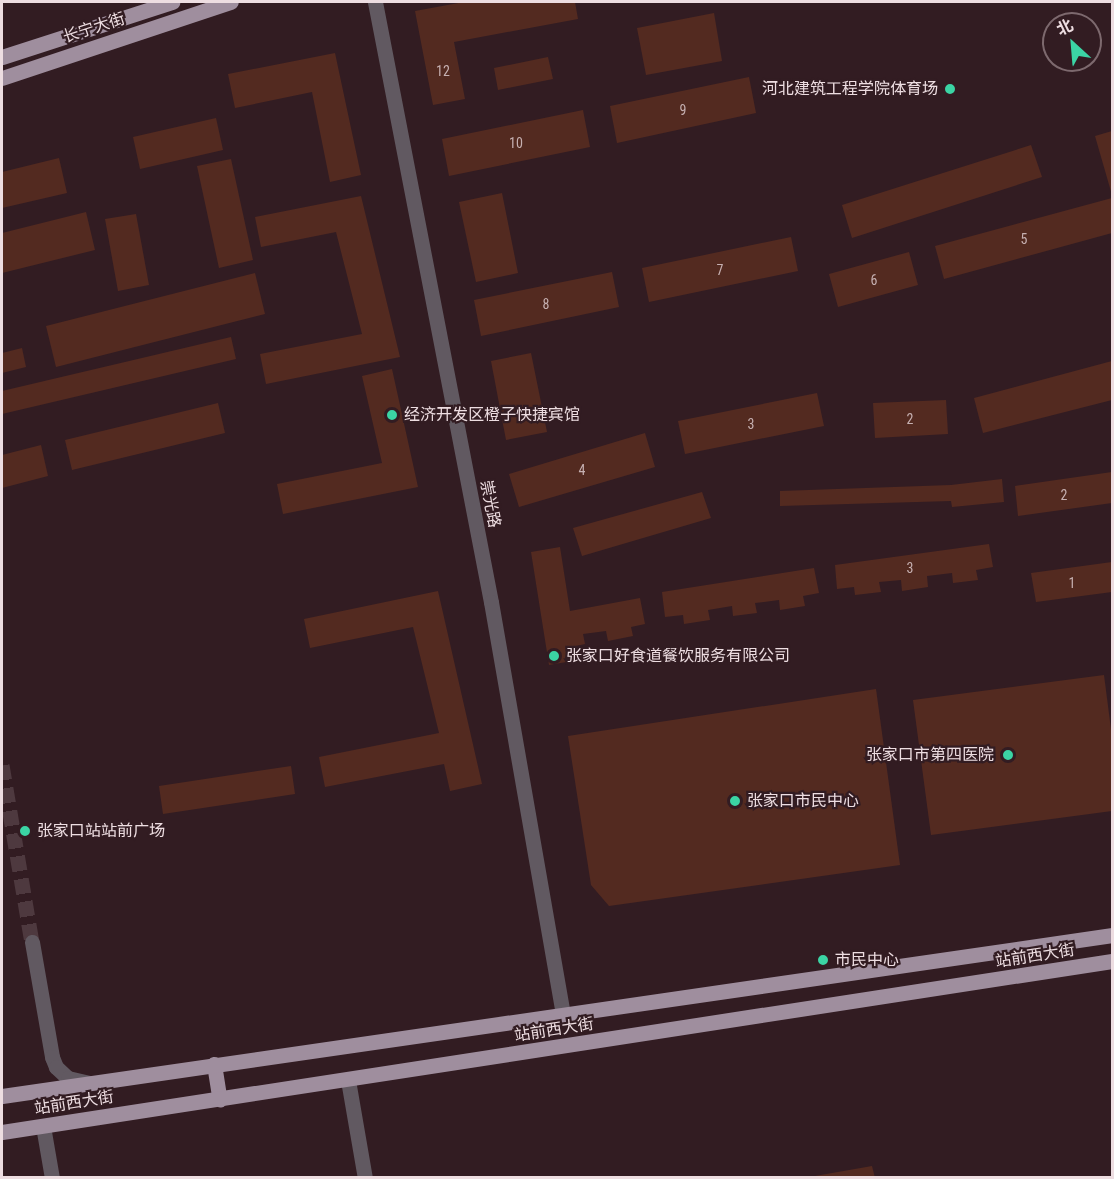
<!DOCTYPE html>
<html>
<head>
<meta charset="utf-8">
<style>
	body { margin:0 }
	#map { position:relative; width:1114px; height:1179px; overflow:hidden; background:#321c22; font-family:"Roboto Condensed","Noto Sans SC",sans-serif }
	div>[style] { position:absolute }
	.building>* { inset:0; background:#532a20 }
	.minor-tunnel>* { height:15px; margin-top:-7.5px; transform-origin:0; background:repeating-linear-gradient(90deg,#4e393f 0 15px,transparent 0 23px) }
	.minor>* { height:15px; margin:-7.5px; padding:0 7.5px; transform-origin:7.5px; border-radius:7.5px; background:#615961 }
	.major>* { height:15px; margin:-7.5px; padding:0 7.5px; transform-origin:7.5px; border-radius:7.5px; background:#9f8e9e }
	.dots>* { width:16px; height:16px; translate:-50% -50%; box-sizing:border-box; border:3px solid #321c22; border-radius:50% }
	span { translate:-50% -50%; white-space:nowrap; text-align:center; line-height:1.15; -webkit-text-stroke:4.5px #321c22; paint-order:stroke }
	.number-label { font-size:14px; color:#c6b0b1 }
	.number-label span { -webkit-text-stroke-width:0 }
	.street-label { font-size:16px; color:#eddde1 }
	.poi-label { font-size:16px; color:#eddde1 }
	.right { translate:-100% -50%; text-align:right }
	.left { translate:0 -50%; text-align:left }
	.frame { position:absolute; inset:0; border:3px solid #eddde1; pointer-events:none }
	.north { position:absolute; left:1042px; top:12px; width:60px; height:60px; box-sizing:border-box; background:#321c22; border:2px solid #7d696e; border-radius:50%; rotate:334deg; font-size:16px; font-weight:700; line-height:24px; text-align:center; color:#eddde1 }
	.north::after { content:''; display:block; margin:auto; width:21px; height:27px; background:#3bd4a4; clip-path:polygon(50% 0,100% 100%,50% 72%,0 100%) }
</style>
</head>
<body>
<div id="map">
	<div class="building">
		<div style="clip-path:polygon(464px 2px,575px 2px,578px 19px,454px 42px,465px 99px,433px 105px,415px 11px)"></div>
		<div style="clip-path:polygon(714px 13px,722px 61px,646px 75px,637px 28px)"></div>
		<div style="clip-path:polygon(335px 53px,361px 175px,330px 182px,312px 92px,235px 108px,228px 74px)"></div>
		<div style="clip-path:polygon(548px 57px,553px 79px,498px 90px,494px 68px)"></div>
		<div style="clip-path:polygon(749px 77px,756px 113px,617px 143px,610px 106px)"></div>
		<div style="clip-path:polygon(583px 110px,590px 147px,449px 176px,442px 139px)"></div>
		<div style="clip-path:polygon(216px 118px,223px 150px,140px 169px,133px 137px)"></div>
		<div style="clip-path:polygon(1112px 131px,1112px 195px,1095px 136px)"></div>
		<div style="clip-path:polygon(1031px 145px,1042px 177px,852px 238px,842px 205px)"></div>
		<div style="clip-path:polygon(59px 158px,67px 193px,2px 208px,2px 172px)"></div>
		<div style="clip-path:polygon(231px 159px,253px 260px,219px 268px,197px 166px)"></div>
		<div style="clip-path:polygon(502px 193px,518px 273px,476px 282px,459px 202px)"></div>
		<div style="clip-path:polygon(361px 196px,400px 357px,266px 384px,260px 354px,362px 334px,336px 232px,261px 247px,255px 217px)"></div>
		<div style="clip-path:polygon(1112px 198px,1112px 233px,944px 279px,935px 246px)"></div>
		<div style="clip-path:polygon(86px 212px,95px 250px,2px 273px,2px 233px)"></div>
		<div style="clip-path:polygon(136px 214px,149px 285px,118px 291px,105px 219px)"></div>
		<div style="clip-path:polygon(791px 237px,798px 271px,649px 302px,642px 268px)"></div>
		<div style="clip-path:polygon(909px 252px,918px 285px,838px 307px,829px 274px)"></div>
		<div style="clip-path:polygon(612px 272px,619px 307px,481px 336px,474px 300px)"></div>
		<div style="clip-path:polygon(255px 273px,265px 314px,56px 367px,46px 326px)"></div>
		<div style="clip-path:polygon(231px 337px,236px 359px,2px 414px,2px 391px)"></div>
		<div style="clip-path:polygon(22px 348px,26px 367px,2px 373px,2px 353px)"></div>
		<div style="clip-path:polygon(531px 353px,547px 432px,506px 440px,491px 361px)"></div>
		<div style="clip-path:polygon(1112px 361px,1112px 400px,983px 433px,974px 398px)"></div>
		<div style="clip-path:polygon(392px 369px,418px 487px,283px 514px,277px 484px,382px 463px,362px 376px)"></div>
		<div style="clip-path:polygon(817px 393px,824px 426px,685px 454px,678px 421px)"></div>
		<div style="clip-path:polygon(946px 400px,948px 434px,875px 438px,873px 403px)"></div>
		<div style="clip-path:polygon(218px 403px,225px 433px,72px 470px,65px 440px)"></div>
		<div style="clip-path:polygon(645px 433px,655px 467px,519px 507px,509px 474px)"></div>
		<div style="clip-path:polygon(41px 445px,48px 476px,2px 488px,2px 455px)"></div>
		<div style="clip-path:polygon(1112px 472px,1112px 503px,1018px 516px,1015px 486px)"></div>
		<div style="clip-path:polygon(1002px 479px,1004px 502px,952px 507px,951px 501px,780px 506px,780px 491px,951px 485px)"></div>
		<div style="clip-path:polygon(702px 492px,711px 518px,582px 556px,573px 528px)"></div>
		<div style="clip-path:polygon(989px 544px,993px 567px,976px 570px,978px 580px,953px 583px,952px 573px,927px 576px,928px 587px,902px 591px,901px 580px,879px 582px,881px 592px,855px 595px,854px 587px,837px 589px,835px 565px)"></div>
		<div style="clip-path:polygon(560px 547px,570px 611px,640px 598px,645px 624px,631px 627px,633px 636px,608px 641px,606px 631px,583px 634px,585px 644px,576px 646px,578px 660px,549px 665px,531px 552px)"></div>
		<div style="clip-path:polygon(1112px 562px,1112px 592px,1036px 602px,1031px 573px)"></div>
		<div style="clip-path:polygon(814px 568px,819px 593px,803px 596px,805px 606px,780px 610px,779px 600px,755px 603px,757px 613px,733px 616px,732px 606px,708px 610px,710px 620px,684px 624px,683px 615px,665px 617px,662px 592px)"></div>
		<div style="clip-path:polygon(438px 591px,482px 784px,450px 791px,444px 764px,325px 787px,319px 757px,439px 733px,413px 627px,310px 648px,304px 619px)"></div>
		<div style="clip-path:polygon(1104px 675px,1112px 737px,1112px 811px,931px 835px,913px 700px)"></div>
		<div style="clip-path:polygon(876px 689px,900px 865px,609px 906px,591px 885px,568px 736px)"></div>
		<div style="clip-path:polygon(291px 766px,295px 794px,163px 814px,159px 786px)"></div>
		<div style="clip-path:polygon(872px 1166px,875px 1178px,815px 1178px,815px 1176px)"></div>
	</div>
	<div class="minor-tunnel">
		<div style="left:2px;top:765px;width:180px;rotate:80.4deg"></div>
	</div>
	<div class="minor">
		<div style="left:375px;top:2px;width:611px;rotate:79.06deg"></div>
		<div style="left:491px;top:602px;width:419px;rotate:80.1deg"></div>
		<div style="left:32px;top:942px;width:117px;rotate:80.1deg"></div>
		<div style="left:52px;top:1057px;width:11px;rotate:68deg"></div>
		<div style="left:56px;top:1067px;width:16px;rotate:43deg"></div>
		<div style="left:68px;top:1078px;width:22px;rotate:13deg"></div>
		<div style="left:348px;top:1080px;width:99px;rotate:80.2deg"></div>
		<div style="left:43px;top:1126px;width:53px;rotate:80.2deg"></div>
	</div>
	<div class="major">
		<div style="left:2px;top:57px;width:179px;rotate:-17.9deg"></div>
		<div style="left:2px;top:78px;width:241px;rotate:-18.4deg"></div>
		<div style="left:214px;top:1064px;width:36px;rotate:81deg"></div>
		<div style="left:2px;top:1096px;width:1122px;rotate:-8.25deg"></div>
		<div style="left:2px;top:1132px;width:1123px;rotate:-8.76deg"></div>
	</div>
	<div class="dots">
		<div style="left:950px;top:89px;background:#3bd4a4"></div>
		<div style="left:392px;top:415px;background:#3bd4a4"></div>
		<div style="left:554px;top:656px;background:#3bd4a4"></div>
		<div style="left:1008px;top:755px;background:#3bd4a4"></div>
		<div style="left:735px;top:801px;background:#3bd4a4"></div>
		<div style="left:25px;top:831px;background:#3bd4a4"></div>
		<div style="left:823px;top:960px;background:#3bd4a4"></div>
	</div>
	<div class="number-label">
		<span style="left:443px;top:71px">12</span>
		<span style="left:683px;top:110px">9</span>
		<span style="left:516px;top:143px">10</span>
		<span style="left:1024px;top:239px">5</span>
		<span style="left:720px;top:270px">7</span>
		<span style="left:874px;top:280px">6</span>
		<span style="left:546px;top:304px">8</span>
		<span style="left:910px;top:419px">2</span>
		<span style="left:751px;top:424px">3</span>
		<span style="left:582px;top:470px">4</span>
		<span style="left:1064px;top:495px">2</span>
		<span style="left:910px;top:568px">3</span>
		<span style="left:1072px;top:583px">1</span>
	</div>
	<div class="street-label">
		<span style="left:94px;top:28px;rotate:-18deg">长宁大街</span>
		<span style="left:490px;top:504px;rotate:79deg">崇光路</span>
		<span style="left:1035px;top:956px;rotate:-9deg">站前西大街</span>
		<span style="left:554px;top:1030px;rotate:-9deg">站前西大街</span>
		<span style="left:74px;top:1103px;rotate:-9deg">站前西大街</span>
	</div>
	<div class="poi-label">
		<span class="right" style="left:938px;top:89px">河北建筑工程学院体育场</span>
		<span class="left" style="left:404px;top:415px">经济开发区橙子快捷宾馆</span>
		<span class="left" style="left:566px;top:656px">张家口好食道餐饮服务有限公司</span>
		<span class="right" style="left:994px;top:755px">张家口市第四医院</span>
		<span class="left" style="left:747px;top:801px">张家口市民中心</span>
		<span class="left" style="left:37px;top:831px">张家口站站前广场</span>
		<span class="left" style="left:835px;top:960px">市民中心</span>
	</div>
	<div class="frame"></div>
	<div class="north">北</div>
</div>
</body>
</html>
